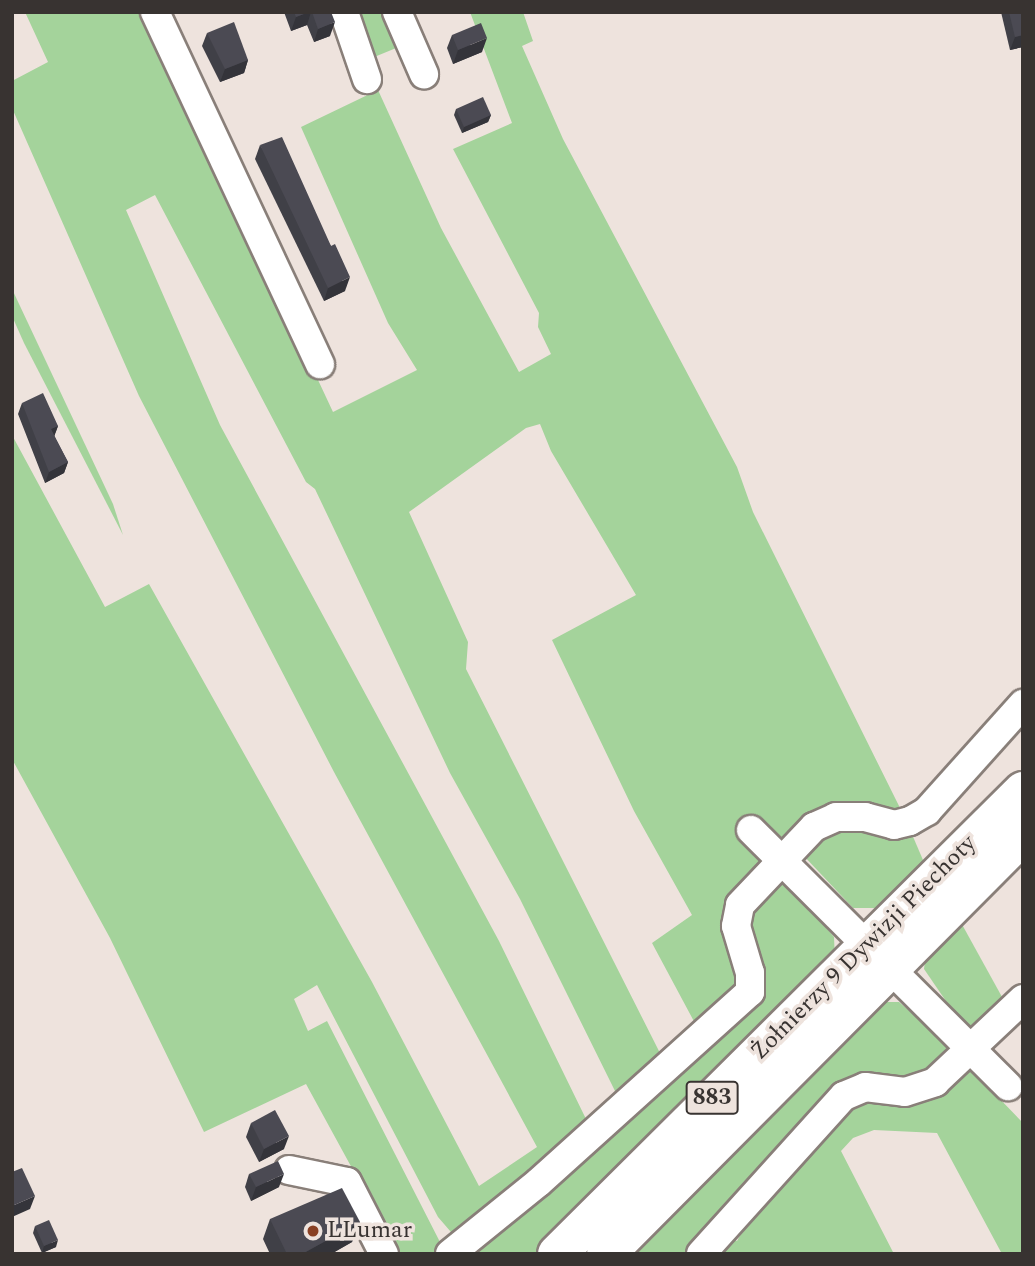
<!DOCTYPE html>
<html>
<head>
<meta charset="utf-8">
<style>
	body { margin:0 }
	#map { position:relative; width:1035px; height:1266px; overflow:hidden; background:#eee3dd; font-family:Spectral,serif }
	div>[style] { position:absolute }
	.green>* { inset:0; background:#a4d39b }
	.roads { filter:drop-shadow(2px 0 #897f79) drop-shadow(-2px 0 #897f79) drop-shadow(0 2px #897f79) drop-shadow(0 -2px #897f79) }
	.minor>* { height:28px; margin:-14px; padding:0 14px; transform-origin:14px; border-radius:14px; background:#fff }
	.highway>* { height:38px; margin:-19px; padding:0 19px; transform-origin:19px; border-radius:19px; background:#fff }
	.wall>* { inset:0; background:#404047 }
	.shaded-wall>* { inset:0; background:#34343a }
	.building>* { inset:0; background:#4b4a53 }
	.dots>* { width:19px; height:19px; translate:-50% -50%; box-sizing:border-box; border:4px solid #eee3dd; border-radius:50% }
	span { translate:-50% -50%; white-space:nowrap; text-align:center; line-height:1.15; -webkit-text-stroke:7px #eee3dd; paint-order:stroke }
	.shield-label span { padding:2px 5px; background:#eee3dd; border:2px solid; border-radius:5px; -webkit-text-stroke-width:0 }
	.shield-label { font-size:23px; color:#383331; font-weight:700 }
	.street-label { font-size:24px; color:#383331 }
	.poi-label { font-size:24px; color:#383331 }
	.left { translate:0 -50%; text-align:left }
	.frame { position:absolute; inset:0; border:14px solid #383331; pointer-events:none }
</style>
</head>
<body>
<div id="map">
	<div class="green">
		<div style="clip-path:polygon(25px 12px,146px 12px,333px 412px,417px 370px,388px 323px,301px 127px,378px 90px,441px 228px,519px 372px,551px 354px,538px 327px,539px 313px,453px 149px,512px 123px,470px 12px,523px 12px,533px 41px,522px 46px,563px 139px,737px 467px,753px 512px,903px 814px,787px 841px,776px 838px,751px 876px,737px 991px,697px 1027px,652px 943px,692px 915px,634px 811px,552px 640px,636px 595px,551px 451px,540px 424px,526px 428px,409px 512px,468px 642px,466px 669px,662px 1057px,616px 1093px,520px 899px,450px 773px,315px 489px,306px 482px,155px 195px,126px 210px,220px 425px,499px 941px,586px 1119px,457px 1239px,438px 1217px,317px 985px,294px 999px,308px 1031px,327px 1021px,441px 1244px,438px 1254px,390px 1254px,353px 1170px,306px 1084px,204px 1132px,110px 938px,12px 759px,12px 435px,105px 607px,149px 584px,372px 982px,479px 1186px,537px 1147px,334px 772px,139px 396px,12px 108px,12px 81px,48px 62px)"></div>
		<div style="clip-path:polygon(351px 12px,390px 12px,401px 46px,367px 60px)"></div>
		<div style="clip-path:polygon(12px 289px,113px 504px,123px 535px,24px 343px,12px 316px)"></div>
		<div style="clip-path:polygon(828px 830px,911px 832px,926px 867px,887px 908px,853px 908px,802px 854px)"></div>
		<div style="clip-path:polygon(783px 877px,834px 937px,835px 960px,538px 1254px,465px 1254px,755px 1000px,751px 911px)"></div>
		<div style="clip-path:polygon(959px 919px,1007px 1006px,971px 1029px,961px 1023px,924px 969px,926px 952px)"></div>
		<div style="clip-path:polygon(883px 1002px,899px 1002px,947px 1043px,945px 1061px,938px 1069px,904px 1081px,866px 1076px,693px 1254px,626px 1254px)"></div>
		<div style="clip-path:polygon(968px 1066px,1023px 1123px,1023px 1254px,1002px 1254px,937px 1133px,874px 1130px,853px 1138px,841px 1151px,894px 1254px,716px 1254px,729px 1237px,737px 1241px,744px 1228px,740px 1221px,844px 1105px)"></div>
	</div>
	<div class="roads">
		<div class="minor">
			<div style="left:155px;top:12px;width:389px;rotate:64.9deg"></div>
			<div style="left:344px;top:12px;width:71px;rotate:71.1deg"></div>
			<div style="left:397px;top:12px;width:68px;rotate:66.5deg"></div>
			<div style="left:751px;top:830px;width:363px;rotate:44.9deg"></div>
			<div style="left:289px;top:1170px;width:59px;rotate:11.7deg"></div>
			<div style="left:347px;top:1182px;width:81px;rotate:62.8deg"></div>
			<div style="left:450px;top:1254px;width:114px;rotate:-39deg"></div>
			<div style="left:539px;top:1182px;width:284px;rotate:-42deg"></div>
			<div style="left:750px;top:992px;width:19px;rotate:-90deg"></div>
			<div style="left:750px;top:973px;width:49px;rotate:-106.6deg"></div>
			<div style="left:736px;top:926px;width:21px;rotate:-79deg"></div>
			<div style="left:740px;top:905px;width:108px;rotate:-46.5deg"></div>
			<div style="left:814px;top:827px;width:24px;rotate:-24deg"></div>
			<div style="left:836px;top:817px;width:29px"></div>
			<div style="left:865px;top:817px;width:30px;rotate:15deg"></div>
			<div style="left:894px;top:825px;width:16px;rotate:-14deg"></div>
			<div style="left:910px;top:821px;width:20px;rotate:-30deg"></div>
			<div style="left:927px;top:811px;width:144px;rotate:-48.1deg"></div>
			<div style="left:701px;top:1254px;width:213px;rotate:-47.9deg"></div>
			<div style="left:844px;top:1096px;width:23px;rotate:-23deg"></div>
			<div style="left:865px;top:1087px;width:40px;rotate:7.1deg"></div>
			<div style="left:905px;top:1092px;width:32px;rotate:-18deg"></div>
			<div style="left:935px;top:1082px;width:121px;rotate:-43.3deg"></div>
		</div>
		<div class="highway">
			<div style="left:557px;top:1254px;width:657px;rotate:-44.81deg"></div>
			<div style="left:606px;top:1254px;width:591px;rotate:-45.14deg"></div>
		</div>
	</div>
	<div class="wall">
		<div style="clip-path:polygon(284px 12px,331px 12px,330px 36px,314px 42px,307px 25px,291px 31px)"></div>
		<div style="clip-path:polygon(1001px 12px,1023px 12px,1023px 47px,1010px 50px)"></div>
		<div style="clip-path:polygon(207px 33px,248px 60px,244px 73px,220px 82px,202px 46px)"></div>
		<div style="clip-path:polygon(452px 35px,482px 52px,453px 64px,447px 48px)"></div>
		<div style="clip-path:polygon(456px 109px,491px 115px,488px 122px,462px 133px,454px 115px)"></div>
		<div style="clip-path:polygon(260px 145px,331px 246px,345px 291px,324px 301px,255px 159px)"></div>
		<div style="clip-path:polygon(22px 403px,58px 426px,54px 436px,68px 462px,64px 473px,45px 483px,18px 414px)"></div>
		<div style="clip-path:polygon(251px 1123px,284px 1149px,259px 1162px,246px 1137px)"></div>
		<div style="clip-path:polygon(249px 1174px,279px 1187px,251px 1201px,245px 1187px)"></div>
		<div style="clip-path:polygon(270px 1219px,360px 1222px,352px 1242px,331px 1254px,270px 1254px,263px 1239px)"></div>
		<div style="clip-path:polygon(35px 1226px,56px 1247px,42px 1253px,33px 1233px)"></div>
	</div>
	<div class="shaded-wall">
		<div style="clip-path:polygon(309px 12px,311px 12px,307px 25px,291px 31px,296px 17px)"></div>
		<div style="clip-path:polygon(335px 22px,330px 36px,314px 42px,318px 29px)"></div>
		<div style="clip-path:polygon(1023px 35px,1023px 47px,1010px 50px,1015px 37px)"></div>
		<div style="clip-path:polygon(487px 38px,482px 52px,453px 64px,458px 50px)"></div>
		<div style="clip-path:polygon(248px 60px,244px 73px,220px 82px,225px 69px)"></div>
		<div style="clip-path:polygon(491px 115px,488px 122px,462px 133px,464px 127px)"></div>
		<div style="clip-path:polygon(350px 277px,345px 291px,324px 301px,328px 288px)"></div>
		<div style="clip-path:polygon(58px 426px,54px 437px,51px 429px)"></div>
		<div style="clip-path:polygon(68px 462px,64px 473px,45px 483px,49px 472px)"></div>
		<div style="clip-path:polygon(289px 1136px,284px 1149px,259px 1162px,264px 1149px)"></div>
		<div style="clip-path:polygon(284px 1174px,279px 1187px,251px 1201px,256px 1187px)"></div>
		<div style="clip-path:polygon(35px 1196px,30px 1209px,12px 1217px,12px 1206px)"></div>
		<div style="clip-path:polygon(360px 1222px,352px 1242px,331px 1254px,302px 1254px)"></div>
		<div style="clip-path:polygon(58px 1240px,56px 1247px,42px 1253px,44px 1246px)"></div>
	</div>
	<div class="building">
		<div style="clip-path:polygon(294px 12px,309px 12px,296px 17px)"></div>
		<div style="clip-path:polygon(312px 12px,331px 12px,335px 22px,318px 29px)"></div>
		<div style="clip-path:polygon(1009px 12px,1023px 12px,1023px 35px,1015px 37px)"></div>
		<div style="clip-path:polygon(234px 22px,248px 60px,225px 69px,207px 33px)"></div>
		<div style="clip-path:polygon(481px 23px,487px 38px,458px 50px,452px 35px)"></div>
		<div style="clip-path:polygon(483px 97px,491px 115px,464px 127px,456px 109px)"></div>
		<div style="clip-path:polygon(282px 137px,331px 246px,335px 244px,350px 277px,328px 288px,260px 145px)"></div>
		<div style="clip-path:polygon(43px 393px,58px 426px,51px 429px,68px 462px,49px 472px,22px 403px)"></div>
		<div style="clip-path:polygon(275px 1110px,289px 1136px,264px 1149px,251px 1123px)"></div>
		<div style="clip-path:polygon(278px 1161px,284px 1174px,256px 1187px,249px 1174px)"></div>
		<div style="clip-path:polygon(22px 1168px,35px 1196px,12px 1206px,12px 1172px)"></div>
		<div style="clip-path:polygon(342px 1188px,360px 1222px,302px 1254px,287px 1254px,270px 1219px)"></div>
		<div style="clip-path:polygon(49px 1220px,58px 1240px,44px 1246px,35px 1226px)"></div>
	</div>
	<div class="dots">
		<div style="left:313px;top:1231px;background:#894023"></div>
	</div>
	<div class="shield-label">
		<span style="left:712px;top:1098px">883</span>
	</div>
	<div class="street-label">
		<span style="left:864px;top:948px;rotate:-45deg">Żołnierzy 9 Dywizji Piechoty</span>
	</div>
	<div class="poi-label">
		<span class="left" style="left:327px;top:1231px">LLumar</span>
	</div>
	<div class="frame"></div>
</div>
</body>
</html>
